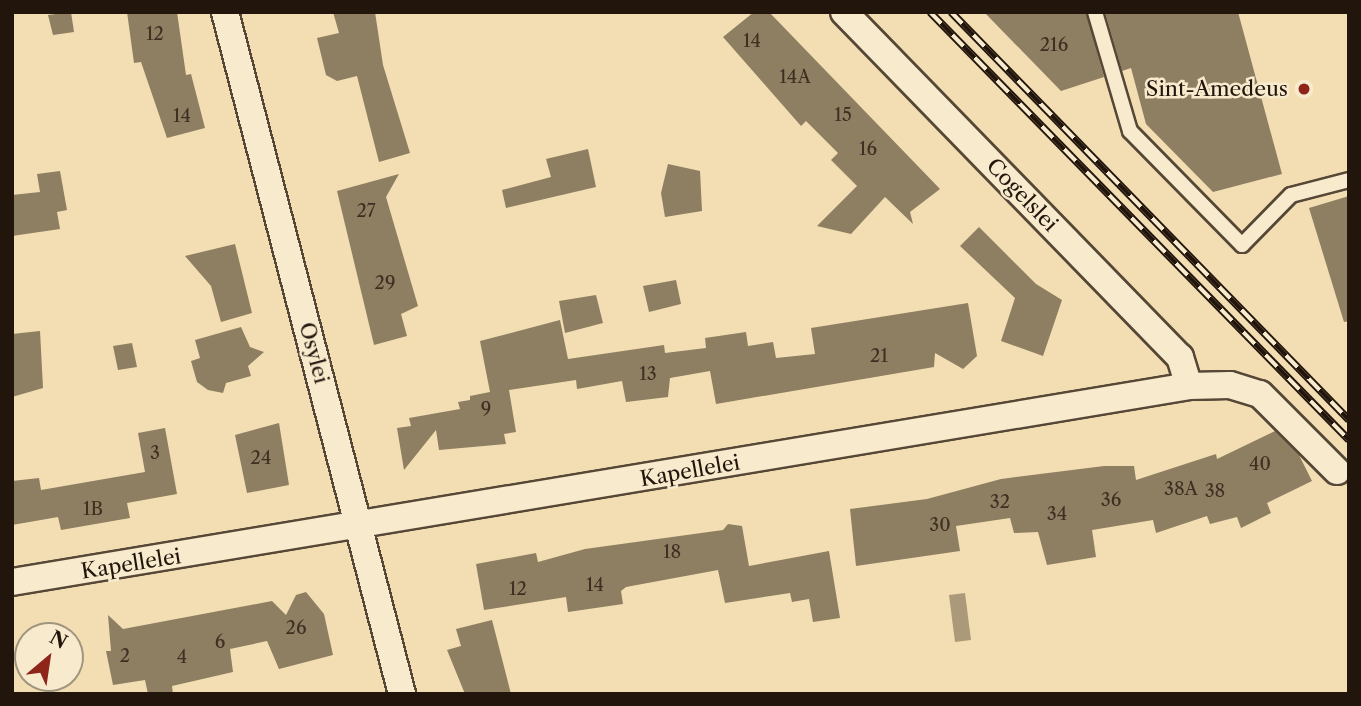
<!DOCTYPE html>
<html>
<head>
<meta charset="utf-8">
<style>
	body { margin:0 }
	#map { position:relative; width:1361px; height:706px; overflow:hidden; background:#f2deb2; font-family:"Libre Caslon Text",serif }
	div>[style] { position:absolute }
	.water>* { inset:0; background:#ab9a7a }
	.building>* { inset:0; background:#8e7e62 }
	.roads { filter:drop-shadow(2px 0 #564736) drop-shadow(-2px 0 #564736) drop-shadow(0 2px #564736) drop-shadow(0 -2px #564736) }
	.lane>* { height:14px; margin:-7px; padding:0 7px; transform-origin:7px; border-radius:7px; background:#f7eacd }
	.street>* { height:26px; margin:-13px; padding:0 13px; transform-origin:13px; border-radius:13px; background:#f7eacd }
	.rail>* { height:8px; margin-top:-4px; transform-origin:0; background:repeating-linear-gradient(90deg,#f7eacd 0 16px,#22150c 0 32px); box-sizing:border-box; border-block:2px solid #22150c }
	.dots>* { width:19px; height:19px; translate:-50% -50%; box-sizing:border-box; border:4px solid #f7eacd; border-radius:50% }
	span { translate:-50% -50%; white-space:nowrap; text-align:center; line-height:1.15; -webkit-text-stroke:5px #f7eacd; paint-order:stroke }
	.number-label { font-size:18px; color:#3d2f22 }
	.number-label span { -webkit-text-stroke-width:0 }
	.poi-label { font-size:21px; color:#22150c }
	.right { translate:-100% -50%; text-align:right }
	.street-label { font-size:21px; color:#22150c }
	.frame { position:absolute; inset:0; border:14px solid #22150c; pointer-events:none }
	.north { position:absolute; left:14px; top:622px; width:70px; height:70px; box-sizing:border-box; background:#f7eacd; border:2px solid #a29580; border-radius:50%; rotate:29deg; font-size:19px; font-weight:700; line-height:28px; text-align:center; color:#22150c }
	.north::after { content:''; display:block; margin:auto; width:24px; height:32px; background:#8f2418; clip-path:polygon(50% 0,100% 100%,50% 72%,0 100%) }
</style>
</head>
<body>
<div id="map">
	<div class="water">
		<div style="clip-path:polygon(965px 593px,971px 640px,955px 642px,949px 595px)"></div>
	</div>
	<div class="building">
		<div style="clip-path:polygon(71px 12px,74px 32px,53px 35px,48px 15px)"></div>
		<div style="clip-path:polygon(127px 12px,177px 12px,186px 75px,191px 74px,205px 128px,167px 138px,141px 62px,134px 63px)"></div>
		<div style="clip-path:polygon(333px 12px,375px 12px,383px 65px,410px 153px,379px 162px,357px 76px,337px 81px,326px 75px,317px 38px,339px 33px)"></div>
		<div style="clip-path:polygon(754px 12px,769px 12px,940px 189px,910px 212px,913px 224px,885px 197px,851px 234px,817px 226px,857px 186px,831px 160px,838px 153px,806px 121px,801px 126px,723px 37px)"></div>
		<div style="clip-path:polygon(984px 12px,1086px 12px,1104px 77px,1061px 91px)"></div>
		<div style="clip-path:polygon(1105px 12px,1238px 12px,1282px 174px,1213px 192px,1146px 124px,1131px 68px,1122px 71px)"></div>
		<div style="clip-path:polygon(588px 149px,596px 187px,506px 208px,502px 190px,551px 177px,546px 159px)"></div>
		<div style="clip-path:polygon(668px 164px,700px 171px,702px 211px,665px 217px,661px 193px)"></div>
		<div style="clip-path:polygon(60px 171px,67px 210px,57px 212px,60px 229px,12px 236px,12px 195px,40px 192px,37px 174px)"></div>
		<div style="clip-path:polygon(399px 174px,386px 197px,418px 306px,401px 314px,407px 336px,374px 345px,337px 191px)"></div>
		<div style="clip-path:polygon(1349px 196px,1349px 321px,1344px 322px,1309px 208px)"></div>
		<div style="clip-path:polygon(979px 227px,1036px 284px,1062px 300px,1043px 356px,1001px 341px,1015px 298px,960px 246px)"></div>
		<div style="clip-path:polygon(235px 244px,252px 313px,221px 322px,211px 286px,185px 256px)"></div>
		<div style="clip-path:polygon(676px 280px,681px 304px,649px 312px,643px 286px)"></div>
		<div style="clip-path:polygon(596px 295px,603px 323px,565px 333px,559px 301px)"></div>
		<div style="clip-path:polygon(968px 303px,977px 356px,963px 369px,935px 353px,934px 367px,716px 404px,710px 371px,670px 378px,668px 397px,626px 402px,622px 381px,577px 389px,576px 380px,509px 390px,516px 432px,504px 434px,506px 444px,439px 450px,436px 430px,404px 470px,397px 428px,411px 426px,409px 418px,460px 409px,458px 402px,470px 400px,470px 396px,490px 392px,480px 341px,560px 320px,568px 359px,664px 345px,665px 353px,706px 348px,705px 338px,746px 332px,748px 346px,773px 342px,776px 358px,815px 354px,811px 328px)"></div>
		<div style="clip-path:polygon(241px 327px,250px 347px,264px 352px,248px 366px,251px 376px,226px 383px,223px 393px,208px 390px,197px 382px,191px 361px,200px 358px,195px 340px)"></div>
		<div style="clip-path:polygon(40px 331px,43px 388px,12px 397px,12px 334px)"></div>
		<div style="clip-path:polygon(132px 343px,137px 367px,118px 370px,113px 346px)"></div>
		<div style="clip-path:polygon(279px 423px,289px 485px,247px 493px,235px 435px)"></div>
		<div style="clip-path:polygon(165px 428px,177px 494px,127px 503px,130px 518px,61px 530px,58px 517px,12px 525px,12px 481px,39px 478px,41px 490px,145px 472px,138px 433px)"></div>
		<div style="clip-path:polygon(1275px 431px,1299px 455px,1312px 481px,1267px 503px,1271px 513px,1241px 528px,1237px 517px,1210px 524px,1207px 516px,1156px 533px,1153px 520px,1092px 530px,1096px 557px,1047px 565px,1038px 532px,1014px 533px,1010px 518px,956px 526px,960px 551px,856px 566px,850px 509px,927px 499px,1001px 479px,1104px 466px,1134px 466px,1136px 480px,1216px 454px,1217px 459px)"></div>
		<div style="clip-path:polygon(728px 524px,742px 526px,749px 566px,829px 551px,840px 618px,813px 622px,809px 599px,792px 602px,790px 593px,725px 603px,718px 570px,626px 587px,621px 591px,623px 604px,568px 612px,566px 597px,484px 610px,476px 564px,536px 553px,538px 562px,585px 549px,723px 530px)"></div>
		<div style="clip-path:polygon(306px 592px,324px 614px,333px 655px,279px 669px,267px 641px,230px 649px,233px 672px,172px 686px,173px 694px,148px 694px,145px 680px,113px 685px,106px 651px,111px 651px,108px 615px,123px 629px,272px 601px,286px 615px,296px 595px)"></div>
		<div style="clip-path:polygon(492px 620px,511px 694px,465px 694px,447px 650px,461px 646px,456px 629px)"></div>
	</div>
	<div class="roads">
		<div class="lane">
			<div style="left:1095px;top:12px;width:124px;rotate:73.6deg"></div>
			<div style="left:1130px;top:131px;width:160px;rotate:45.5deg"></div>
			<div style="left:1242px;top:245px;width:70px;rotate:-45.6deg"></div>
			<div style="left:1291px;top:195px;width:60px;rotate:-14.5deg"></div>
		</div>
		<div class="street">
			<div style="left:225px;top:12px;width:705px;rotate:75.45deg"></div>
			<div style="left:844px;top:12px;width:482px;rotate:45.8deg"></div>
			<div style="left:1180px;top:357px;width:30px;rotate:73deg"></div>
			<div style="left:12px;top:582px;width:1193px;rotate:-9.45deg"></div>
			<div style="left:1189px;top:386px;width:41px;rotate:-1.4deg"></div>
			<div style="left:1230px;top:385px;width:31px;rotate:17deg"></div>
			<div style="left:1260px;top:394px;width:109px;rotate:45deg"></div>
		</div>
	</div>
	<div class="rail">
		<div style="left:930px;top:12px;width:599px;rotate:45.61deg"></div>
		<div style="left:951px;top:12px;width:570px;rotate:45.71deg"></div>
	</div>
	<div class="dots">
		<div style="left:1304px;top:89px;background:#8f2418"></div>
	</div>
	<div class="number-label">
		<span style="left:155px;top:34px">12</span>
		<span style="left:752px;top:41px">14</span>
		<span style="left:1054px;top:45px">216</span>
		<span style="left:795px;top:77px">14A</span>
		<span style="left:843px;top:115px">15</span>
		<span style="left:182px;top:116px">14</span>
		<span style="left:868px;top:149px">16</span>
		<span style="left:366px;top:211px">27</span>
		<span style="left:385px;top:283px">29</span>
		<span style="left:879px;top:356px">21</span>
		<span style="left:648px;top:374px">13</span>
		<span style="left:486px;top:409px">9</span>
		<span style="left:155px;top:453px">3</span>
		<span style="left:261px;top:458px">24</span>
		<span style="left:1260px;top:464px">40</span>
		<span style="left:1181px;top:489px">38A</span>
		<span style="left:1215px;top:491px">38</span>
		<span style="left:1111px;top:500px">36</span>
		<span style="left:1000px;top:502px">32</span>
		<span style="left:93px;top:509px">1B</span>
		<span style="left:1057px;top:514px">34</span>
		<span style="left:940px;top:525px">30</span>
		<span style="left:672px;top:552px">18</span>
		<span style="left:595px;top:585px">14</span>
		<span style="left:518px;top:589px">12</span>
		<span style="left:296px;top:628px">26</span>
		<span style="left:220px;top:642px">6</span>
		<span style="left:125px;top:656px">2</span>
		<span style="left:182px;top:657px">4</span>
	</div>
	<div class="poi-label">
		<span class="right" style="left:1288px;top:89px">Sint-Amedeus</span>
	</div>
	<div class="street-label">
		<span style="left:1022px;top:195px;rotate:46deg">Cogelslei</span>
		<span style="left:314px;top:353px;rotate:75deg">Osylei</span>
		<span style="left:690px;top:471px;rotate:-10deg">Kapellelei</span>
		<span style="left:131px;top:564px;rotate:-9deg">Kapellelei</span>
	</div>
	<div class="frame"></div>
	<div class="north">N</div>
</div>
</body>
</html>
